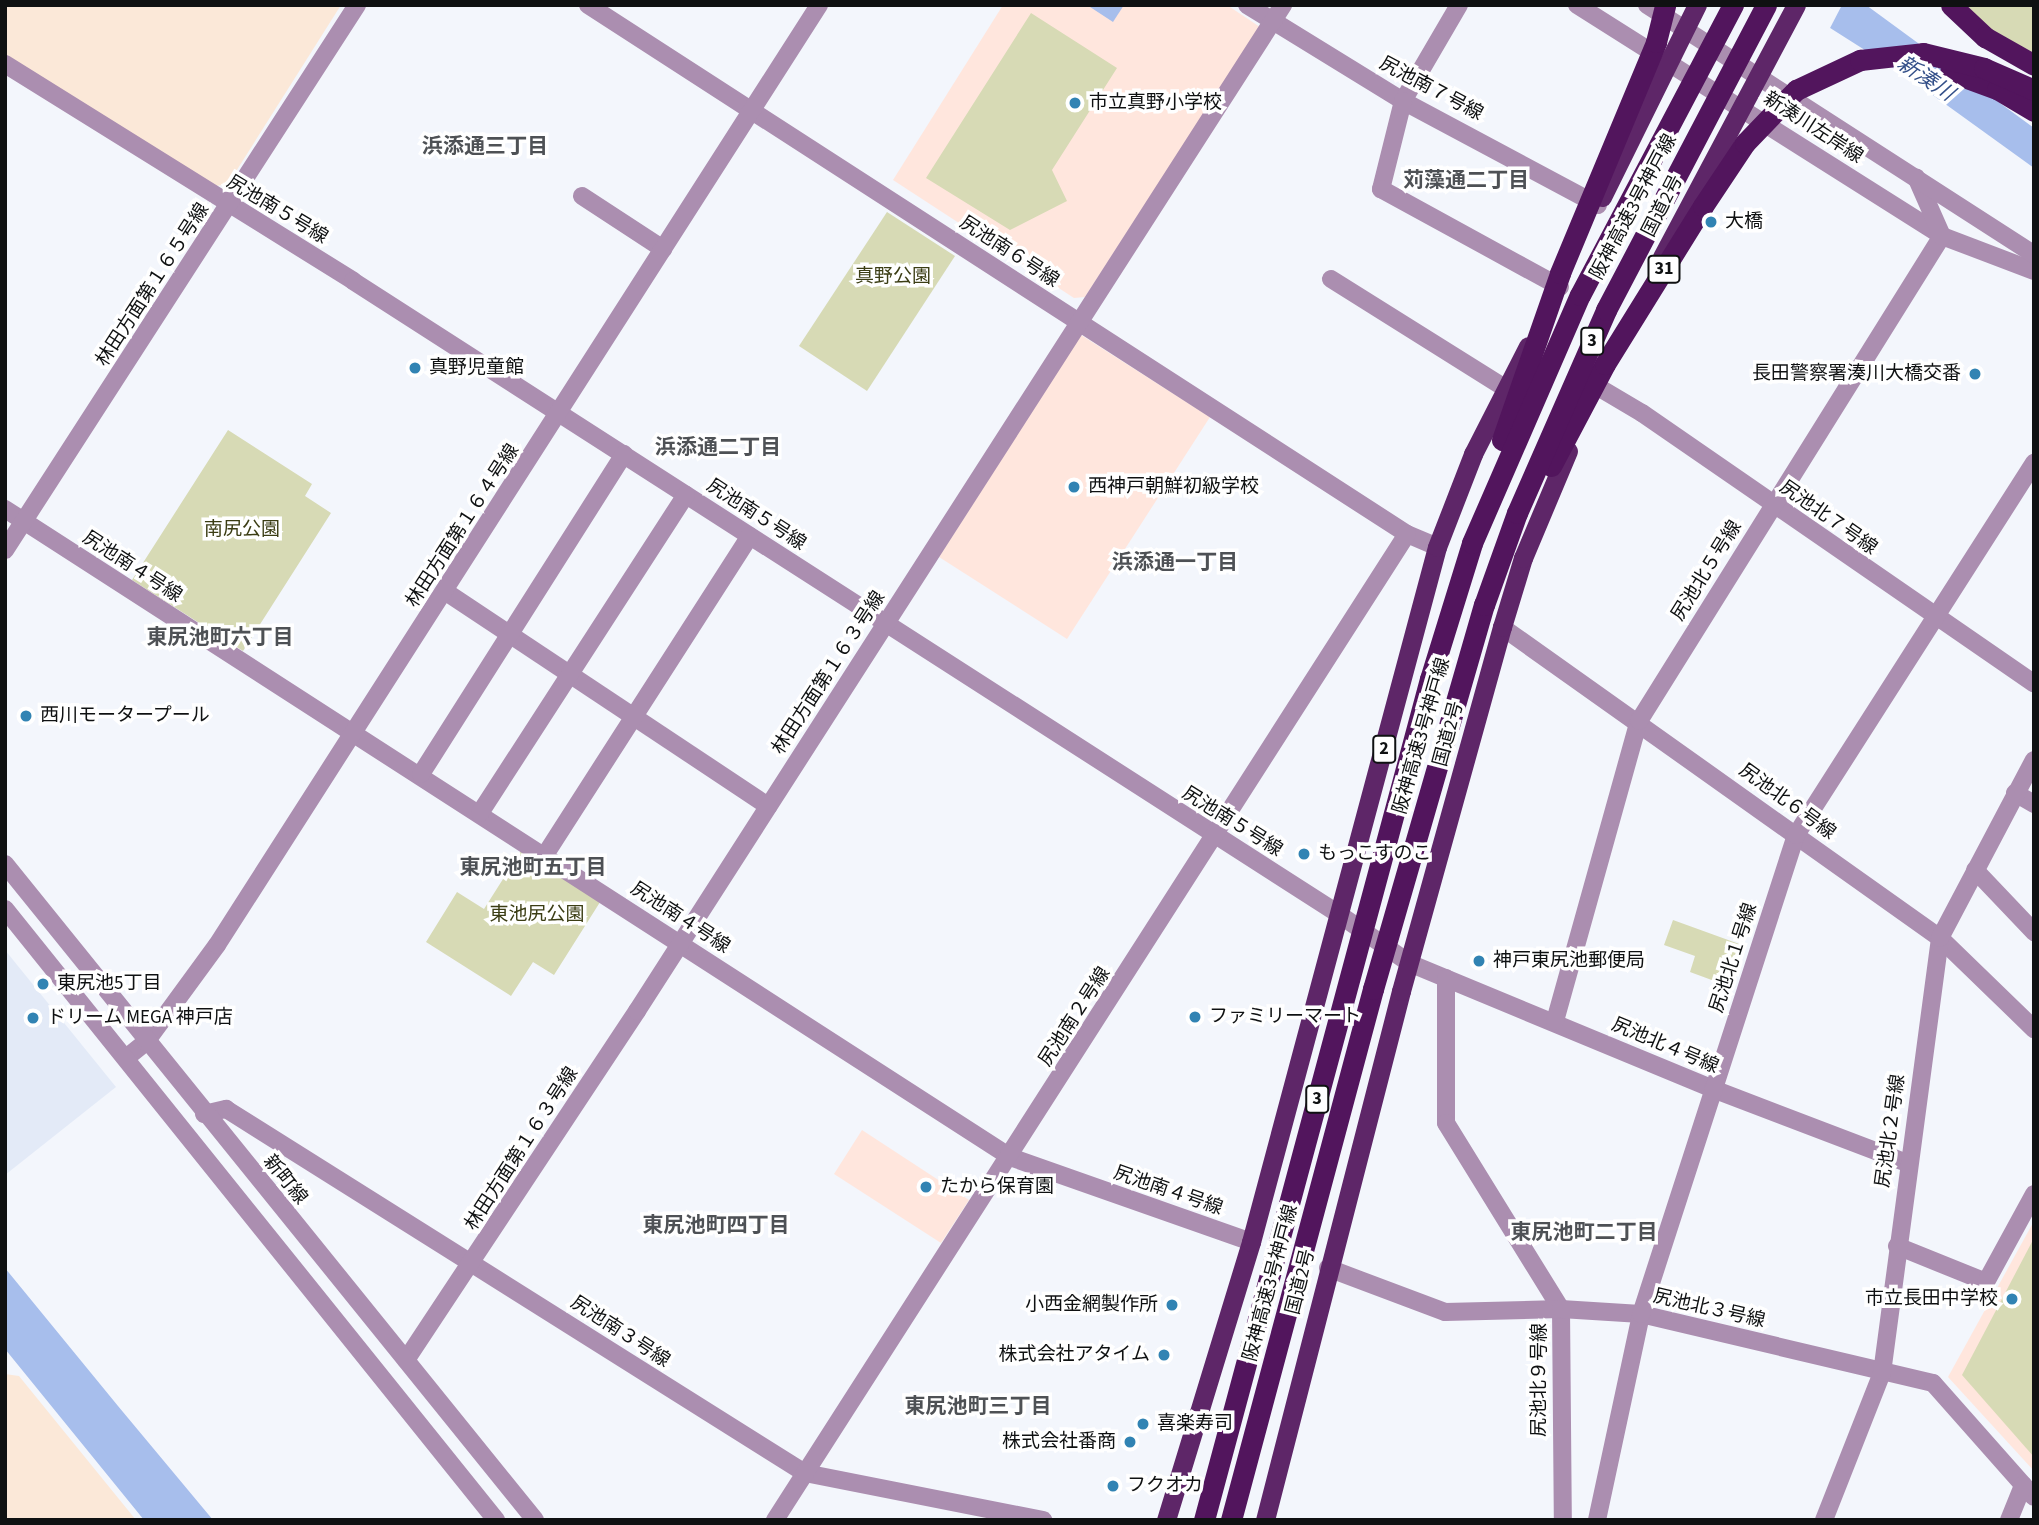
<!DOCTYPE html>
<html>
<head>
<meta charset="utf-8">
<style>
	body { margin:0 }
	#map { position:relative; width:2039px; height:1525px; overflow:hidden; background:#f3f6fc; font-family:"Source Sans 3","Noto Sans JP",sans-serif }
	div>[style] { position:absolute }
	.built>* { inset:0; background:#e3eaf7 }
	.industrial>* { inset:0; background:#fbe8d8 }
	.education>* { inset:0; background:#ffe6dd }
	.green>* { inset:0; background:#d7dab5 }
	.water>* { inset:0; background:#a7beec }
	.pier>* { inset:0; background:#f3f6fc }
	.minor>* { height:18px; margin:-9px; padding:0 9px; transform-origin:9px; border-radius:9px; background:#ab8eb0 }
	.tertiary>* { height:18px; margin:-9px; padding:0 9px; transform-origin:9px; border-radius:9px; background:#ab8eb0 }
	.trunk>* { height:19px; margin:-9.5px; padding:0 9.5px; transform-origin:9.5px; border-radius:9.5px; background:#5e2668 }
	.motorway>* { height:21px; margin:-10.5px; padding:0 10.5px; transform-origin:10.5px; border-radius:10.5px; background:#52155d }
	.motorway-bridge>* { height:21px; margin:-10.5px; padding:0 10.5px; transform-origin:10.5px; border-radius:10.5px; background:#52155d }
	.dots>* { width:19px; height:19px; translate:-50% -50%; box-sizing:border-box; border:4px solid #fff; border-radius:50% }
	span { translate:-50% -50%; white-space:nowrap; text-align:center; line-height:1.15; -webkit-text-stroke:7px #fff; paint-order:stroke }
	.shield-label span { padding:2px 5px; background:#fff; border:2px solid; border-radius:5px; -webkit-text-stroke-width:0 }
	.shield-label { font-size:18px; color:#0f1112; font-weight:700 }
	.street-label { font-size:19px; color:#0f1112 }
	.poi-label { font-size:19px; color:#0f1112 }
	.left { translate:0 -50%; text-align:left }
	.right { translate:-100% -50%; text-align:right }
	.park-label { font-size:19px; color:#3b3d14 }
	.water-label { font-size:21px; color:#345089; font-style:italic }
	.neighbourhood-label { font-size:21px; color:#4e5155; font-weight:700 }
	.frame { position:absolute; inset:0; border:7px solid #0f1112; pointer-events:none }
</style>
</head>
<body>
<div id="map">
	<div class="built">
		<div style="clip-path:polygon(5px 950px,116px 1087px,5px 1175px)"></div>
	</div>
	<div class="industrial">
		<div style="clip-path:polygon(5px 5px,341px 5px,228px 184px,216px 186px,5px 55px)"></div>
		<div style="clip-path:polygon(5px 1374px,19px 1376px,136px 1520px,5px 1520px)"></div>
	</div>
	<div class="education">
		<div style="clip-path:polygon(1003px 5px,1227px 5px,1260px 27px,1085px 297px,1074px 298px,893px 180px)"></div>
		<div style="clip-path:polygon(1081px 335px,1210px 417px,1067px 639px,939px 557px)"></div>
		<div style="clip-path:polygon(862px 1130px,969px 1200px,941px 1243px,834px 1174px)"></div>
		<div style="clip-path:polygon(2034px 1221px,2034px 1471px,1948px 1377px)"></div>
	</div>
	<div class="green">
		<div style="clip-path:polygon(1966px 5px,2034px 5px,2034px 57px,1997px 36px)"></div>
		<div style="clip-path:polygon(1031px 13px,1117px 68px,1052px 170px,1067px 201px,1010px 230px,926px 178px)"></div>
		<div style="clip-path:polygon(887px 212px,955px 256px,867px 391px,799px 346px)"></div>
		<div style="clip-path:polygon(228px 430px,312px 484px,305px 496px,331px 513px,243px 651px,132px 580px)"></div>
		<div style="clip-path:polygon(522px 849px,602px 899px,554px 975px,533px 962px,511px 996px,426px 942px,457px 892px,484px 909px)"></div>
		<div style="clip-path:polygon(1673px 920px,1742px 945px,1728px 986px,1690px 972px,1695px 956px,1664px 945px)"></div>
		<div style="clip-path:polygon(2034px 1238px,2034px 1457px,1962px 1375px)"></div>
	</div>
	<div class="water">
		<div style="clip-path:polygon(1087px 5px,1124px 5px,1113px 22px)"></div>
		<div style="clip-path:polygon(1794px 5px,1866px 5px,2034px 128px,2034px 168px,1912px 80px)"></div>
		<div style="clip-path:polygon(5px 1268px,118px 1406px,213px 1520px,144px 1520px,5px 1349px)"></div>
	</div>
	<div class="pier">
		<div style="clip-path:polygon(1791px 5px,1842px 5px,1829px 30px)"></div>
	</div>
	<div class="minor">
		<div style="left:588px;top:5px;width:975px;rotate:32.86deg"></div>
		<div style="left:1407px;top:534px;width:33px;rotate:23deg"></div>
		<div style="left:1247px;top:5px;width:183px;rotate:31.6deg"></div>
		<div style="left:1403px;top:101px;width:221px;rotate:28.1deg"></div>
		<div style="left:1459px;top:5px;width:111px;rotate:120.3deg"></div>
		<div style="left:1403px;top:101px;width:91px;rotate:104deg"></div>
		<div style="left:1381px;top:189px;width:204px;rotate:28.7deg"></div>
		<div style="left:1577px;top:5px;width:432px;rotate:32.3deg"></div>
		<div style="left:1942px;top:236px;width:98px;rotate:20.8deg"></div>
		<div style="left:5px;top:64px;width:410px;rotate:31.9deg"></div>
		<div style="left:353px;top:281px;width:1173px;rotate:32.71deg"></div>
		<div style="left:582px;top:196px;width:97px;rotate:33.2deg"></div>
		<div style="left:1331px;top:279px;width:205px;rotate:32.1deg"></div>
		<div style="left:1598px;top:387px;width:51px;rotate:30.6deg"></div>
		<div style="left:1642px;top:413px;width:476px;rotate:34.6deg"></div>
		<div style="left:5px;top:509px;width:1196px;rotate:32.81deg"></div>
		<div style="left:1010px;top:1157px;width:256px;rotate:19.4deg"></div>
		<div style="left:5px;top:550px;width:649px;rotate:-57.14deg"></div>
		<div style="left:446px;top:592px;width:387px;rotate:33.6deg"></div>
		<div style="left:1502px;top:627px;width:537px;rotate:35.38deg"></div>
		<div style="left:1940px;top:938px;width:131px;rotate:44.1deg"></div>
		<div style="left:421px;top:774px;width:379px;rotate:-57.6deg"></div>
		<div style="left:2015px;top:793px;width:22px;rotate:30deg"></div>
		<div style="left:480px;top:813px;width:379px;rotate:-57.1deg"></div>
		<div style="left:545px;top:855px;width:379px;rotate:-57.3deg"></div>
		<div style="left:1975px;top:870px;width:86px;rotate:46.4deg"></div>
		<div style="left:1409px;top:963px;width:329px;rotate:22.5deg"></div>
		<div style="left:1713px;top:1089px;width:208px;rotate:20.9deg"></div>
		<div style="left:1446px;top:978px;width:145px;rotate:90deg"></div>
		<div style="left:1446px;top:1123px;width:219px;rotate:58.3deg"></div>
		<div style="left:1561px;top:1309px;width:211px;rotate:89.5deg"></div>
		<div style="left:1555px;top:1021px;width:312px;rotate:-74.4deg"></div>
		<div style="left:1639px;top:721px;width:572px;rotate:-58.01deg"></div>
		<div style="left:1942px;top:236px;width:64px;rotate:-113.8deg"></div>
		<div style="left:126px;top:1058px;width:26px;rotate:-39deg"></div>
		<div style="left:146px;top:1042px;width:120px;rotate:-53.8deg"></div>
		<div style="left:217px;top:945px;width:1116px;rotate:-57.36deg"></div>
		<div style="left:204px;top:1114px;width:23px;rotate:-13deg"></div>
		<div style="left:226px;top:1109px;width:684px;rotate:32.16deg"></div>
		<div style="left:805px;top:1473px;width:243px;rotate:11.2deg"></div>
		<div style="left:1897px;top:1246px;width:96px;rotate:22deg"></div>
		<div style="left:1986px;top:1282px;width:100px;rotate:-61.4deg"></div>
		<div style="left:1328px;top:1268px;width:125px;rotate:20.6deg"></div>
		<div style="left:1445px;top:1312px;width:116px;rotate:-1.5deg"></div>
		<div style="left:1561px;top:1309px;width:80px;rotate:3.6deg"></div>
		<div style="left:1641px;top:1314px;width:300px;rotate:13.3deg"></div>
		<div style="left:1933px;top:1383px;width:152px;rotate:48.5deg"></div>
		<div style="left:406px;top:1360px;width:419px;rotate:-56.5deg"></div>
		<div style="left:637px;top:1011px;width:1196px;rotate:-57.29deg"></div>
		<div style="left:775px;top:1520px;width:1171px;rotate:-57.34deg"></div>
		<div style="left:1597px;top:1520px;width:211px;rotate:-77.9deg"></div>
		<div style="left:1641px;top:1314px;width:503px;rotate:-72.07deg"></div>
		<div style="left:1796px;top:835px;width:442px;rotate:-57.4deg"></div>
		<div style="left:1824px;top:1520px;width:158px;rotate:-68.5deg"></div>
		<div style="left:1882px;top:1373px;width:439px;rotate:-82.4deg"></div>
		<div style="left:1940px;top:938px;width:201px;rotate:-62.2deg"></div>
		<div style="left:2009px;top:1520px;width:38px;rotate:-68deg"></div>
	</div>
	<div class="tertiary">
		<div style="left:1647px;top:5px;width:460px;rotate:32.8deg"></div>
		<div style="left:5px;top:864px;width:843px;rotate:51.06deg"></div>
		<div style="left:5px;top:909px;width:784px;rotate:51.21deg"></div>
		<div style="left:1340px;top:915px;width:84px;rotate:34.8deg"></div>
	</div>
	<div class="trunk">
		<div style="left:1602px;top:197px;width:214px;rotate:-63.7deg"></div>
		<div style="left:1662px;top:257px;width:285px;rotate:-62deg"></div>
		<div style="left:1166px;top:1520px;width:291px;rotate:-73deg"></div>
		<div style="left:1251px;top:1242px;width:719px;rotate:-75.02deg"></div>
		<div style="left:1437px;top:547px;width:100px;rotate:-68.8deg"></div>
		<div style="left:1473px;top:454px;width:121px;rotate:-63deg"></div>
		<div style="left:1265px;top:1520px;width:546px;rotate:-75.58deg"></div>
		<div style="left:1401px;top:991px;width:378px;rotate:-74.5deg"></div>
		<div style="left:1502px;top:627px;width:72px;rotate:-73.1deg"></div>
		<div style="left:1523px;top:558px;width:116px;rotate:-67.2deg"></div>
	</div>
	<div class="motorway">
		<div style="left:1951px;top:5px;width:47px;rotate:43.3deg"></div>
		<div style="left:1985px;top:37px;width:56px;rotate:29.7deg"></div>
		<div style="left:1430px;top:679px;width:142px;rotate:-72.8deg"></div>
	</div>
	<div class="motorway-bridge">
		<div style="left:1950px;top:72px;width:50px;rotate:19.9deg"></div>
		<div style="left:1997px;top:89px;width:43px;rotate:30.7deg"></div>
		<div style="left:1502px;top:440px;width:177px;rotate:-70.8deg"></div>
		<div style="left:1560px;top:273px;width:250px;rotate:-67.4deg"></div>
		<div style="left:1656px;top:42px;width:38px;rotate:-76deg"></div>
		<div style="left:1551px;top:466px;width:115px;rotate:-62.1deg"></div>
		<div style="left:1605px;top:364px;width:186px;rotate:-58.2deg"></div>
		<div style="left:1703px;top:206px;width:76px;rotate:-56.3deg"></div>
		<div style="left:1745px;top:143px;width:74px;rotate:-46.1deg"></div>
		<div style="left:1796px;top:90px;width:71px;rotate:-25.1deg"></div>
		<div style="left:1860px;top:60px;width:63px;rotate:-6.3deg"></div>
		<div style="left:1923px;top:53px;width:63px;rotate:13.8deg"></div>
		<div style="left:1984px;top:68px;width:55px;rotate:23.7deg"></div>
		<div style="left:1472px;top:543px;width:270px;rotate:-66.5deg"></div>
		<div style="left:1580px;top:295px;width:328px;rotate:-62.2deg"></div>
		<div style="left:1204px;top:1520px;width:871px;rotate:-74.96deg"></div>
		<div style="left:1231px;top:1520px;width:550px;rotate:-75.03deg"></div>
		<div style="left:1373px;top:989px;width:400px;rotate:-73.9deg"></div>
		<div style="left:1484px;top:605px;width:98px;rotate:-70.3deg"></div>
		<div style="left:1517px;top:513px;width:222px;rotate:-66.3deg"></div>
		<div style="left:1606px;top:310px;width:344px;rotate:-62.3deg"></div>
	</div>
	<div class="dots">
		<div style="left:1075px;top:103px;background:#3183b3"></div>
		<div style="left:1711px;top:222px;background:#3183b3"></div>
		<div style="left:415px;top:368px;background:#3183b3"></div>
		<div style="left:1975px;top:374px;background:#3183b3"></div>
		<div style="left:1074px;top:487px;background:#3183b3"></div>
		<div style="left:26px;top:716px;background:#3183b3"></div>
		<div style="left:1304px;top:854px;background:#3183b3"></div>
		<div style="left:1479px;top:961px;background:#3183b3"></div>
		<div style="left:43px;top:984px;background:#3183b3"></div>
		<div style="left:1195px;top:1017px;background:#3183b3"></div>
		<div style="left:33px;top:1018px;background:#3183b3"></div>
		<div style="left:926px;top:1187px;background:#3183b3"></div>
		<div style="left:2012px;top:1299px;background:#3183b3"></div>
		<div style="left:1172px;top:1305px;background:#3183b3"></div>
		<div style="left:1164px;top:1355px;background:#3183b3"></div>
		<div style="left:1143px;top:1424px;background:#3183b3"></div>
		<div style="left:1130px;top:1442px;background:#3183b3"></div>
		<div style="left:1113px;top:1486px;background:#3183b3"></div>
	</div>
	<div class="shield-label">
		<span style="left:1664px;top:269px">31</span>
		<span style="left:1592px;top:341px">3</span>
		<span style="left:1384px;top:749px">2</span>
		<span style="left:1317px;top:1099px">3</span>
	</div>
	<div class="street-label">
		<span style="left:1431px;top:89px;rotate:28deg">尻池南７号線</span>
		<span style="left:1813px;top:128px;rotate:33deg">新湊川左岸線</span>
		<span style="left:1663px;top:206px;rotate:-63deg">国道2号</span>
		<span style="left:1634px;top:207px;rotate:-62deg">阪神高速3号神戸線</span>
		<span style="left:277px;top:210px;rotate:31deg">尻池南５号線</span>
		<span style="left:1009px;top:252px;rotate:33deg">尻池南６号線</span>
		<span style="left:153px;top:285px;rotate:-57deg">林田方面第１６５号線</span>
		<span style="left:756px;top:515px;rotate:33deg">尻池南５号線</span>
		<span style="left:1828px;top:518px;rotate:35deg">尻池北７号線</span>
		<span style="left:463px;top:526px;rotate:-57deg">林田方面第１６４号線</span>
		<span style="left:132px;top:567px;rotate:33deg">尻池南４号線</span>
		<span style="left:1707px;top:571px;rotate:-58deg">尻池北５号線</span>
		<span style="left:829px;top:673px;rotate:-57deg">林田方面第１６３号線</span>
		<span style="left:1449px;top:734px;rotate:-75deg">国道2号</span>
		<span style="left:1422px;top:736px;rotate:-74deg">阪神高速3号神戸線</span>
		<span style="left:1787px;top:802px;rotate:36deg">尻池北６号線</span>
		<span style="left:1232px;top:822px;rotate:32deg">尻池南５号線</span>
		<span style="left:680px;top:918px;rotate:33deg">尻池南４号線</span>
		<span style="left:1734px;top:958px;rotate:-72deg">尻池北１号線</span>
		<span style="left:1075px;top:1017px;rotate:-57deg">尻池南２号線</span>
		<span style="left:1665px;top:1046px;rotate:23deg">尻池北４号線</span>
		<span style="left:1891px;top:1131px;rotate:-82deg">尻池北２号線</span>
		<span style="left:522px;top:1149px;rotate:-57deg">林田方面第１６３号線</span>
		<span style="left:285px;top:1180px;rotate:51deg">新町線</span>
		<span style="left:1168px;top:1191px;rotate:19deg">尻池南４号線</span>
		<span style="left:1301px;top:1282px;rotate:-76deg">国道2号</span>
		<span style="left:1271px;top:1283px;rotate:-75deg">阪神高速3号神戸線</span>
		<span style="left:1709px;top:1309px;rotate:13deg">尻池北３号線</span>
		<span style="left:620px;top:1332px;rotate:33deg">尻池南３号線</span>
		<span style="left:1540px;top:1380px;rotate:-90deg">尻池北９号線</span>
	</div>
	<div class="poi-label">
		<span class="left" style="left:1089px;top:103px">市立真野小学校</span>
		<span class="left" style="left:1725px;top:222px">大橋</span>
		<span class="left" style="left:429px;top:368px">真野児童館</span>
		<span class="right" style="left:1961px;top:374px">長田警察署湊川大橋交番</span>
		<span class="left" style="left:1088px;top:487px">西神戸朝鮮初級学校</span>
		<span class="left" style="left:40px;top:716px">西川モータープール</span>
		<span class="left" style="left:1318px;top:854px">もっこすのこ</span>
		<span class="left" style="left:1493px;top:961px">神戸東尻池郵便局</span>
		<span class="left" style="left:57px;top:984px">東尻池5丁目</span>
		<span class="left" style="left:1209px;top:1017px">ファミリーマート</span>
		<span class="left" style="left:47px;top:1018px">ドリーム MEGA 神戸店</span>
		<span class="left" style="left:940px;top:1187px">たから保育園</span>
		<span class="right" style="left:1998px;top:1299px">市立長田中学校</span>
		<span class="right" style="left:1158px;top:1305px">小西金網製作所</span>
		<span class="right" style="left:1150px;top:1355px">株式会社アタイム</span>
		<span class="left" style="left:1157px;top:1424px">喜楽寿司</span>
		<span class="right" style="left:1116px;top:1442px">株式会社番商</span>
		<span class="left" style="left:1127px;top:1486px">フクオカ</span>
	</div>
	<div class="park-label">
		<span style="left:893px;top:277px">真野公園</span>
		<span style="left:242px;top:530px">南尻公園</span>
		<span style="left:537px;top:915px">東池尻公園</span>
	</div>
	<div class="water-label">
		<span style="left:1926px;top:78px;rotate:34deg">新湊川</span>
	</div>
	<div class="neighbourhood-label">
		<span style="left:485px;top:146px">浜添通三丁目</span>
		<span style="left:1466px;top:180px">苅藻通二丁目</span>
		<span style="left:718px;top:447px">浜添通二丁目</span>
		<span style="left:1175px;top:562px">浜添通一丁目</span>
		<span style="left:220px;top:637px">東尻池町六丁目</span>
		<span style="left:533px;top:867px">東尻池町五丁目</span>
		<span style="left:716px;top:1225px">東尻池町四丁目</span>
		<span style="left:1584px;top:1232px">東尻池町二丁目</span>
		<span style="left:978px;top:1406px">東尻池町三丁目</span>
	</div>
	<div class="frame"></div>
</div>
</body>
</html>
